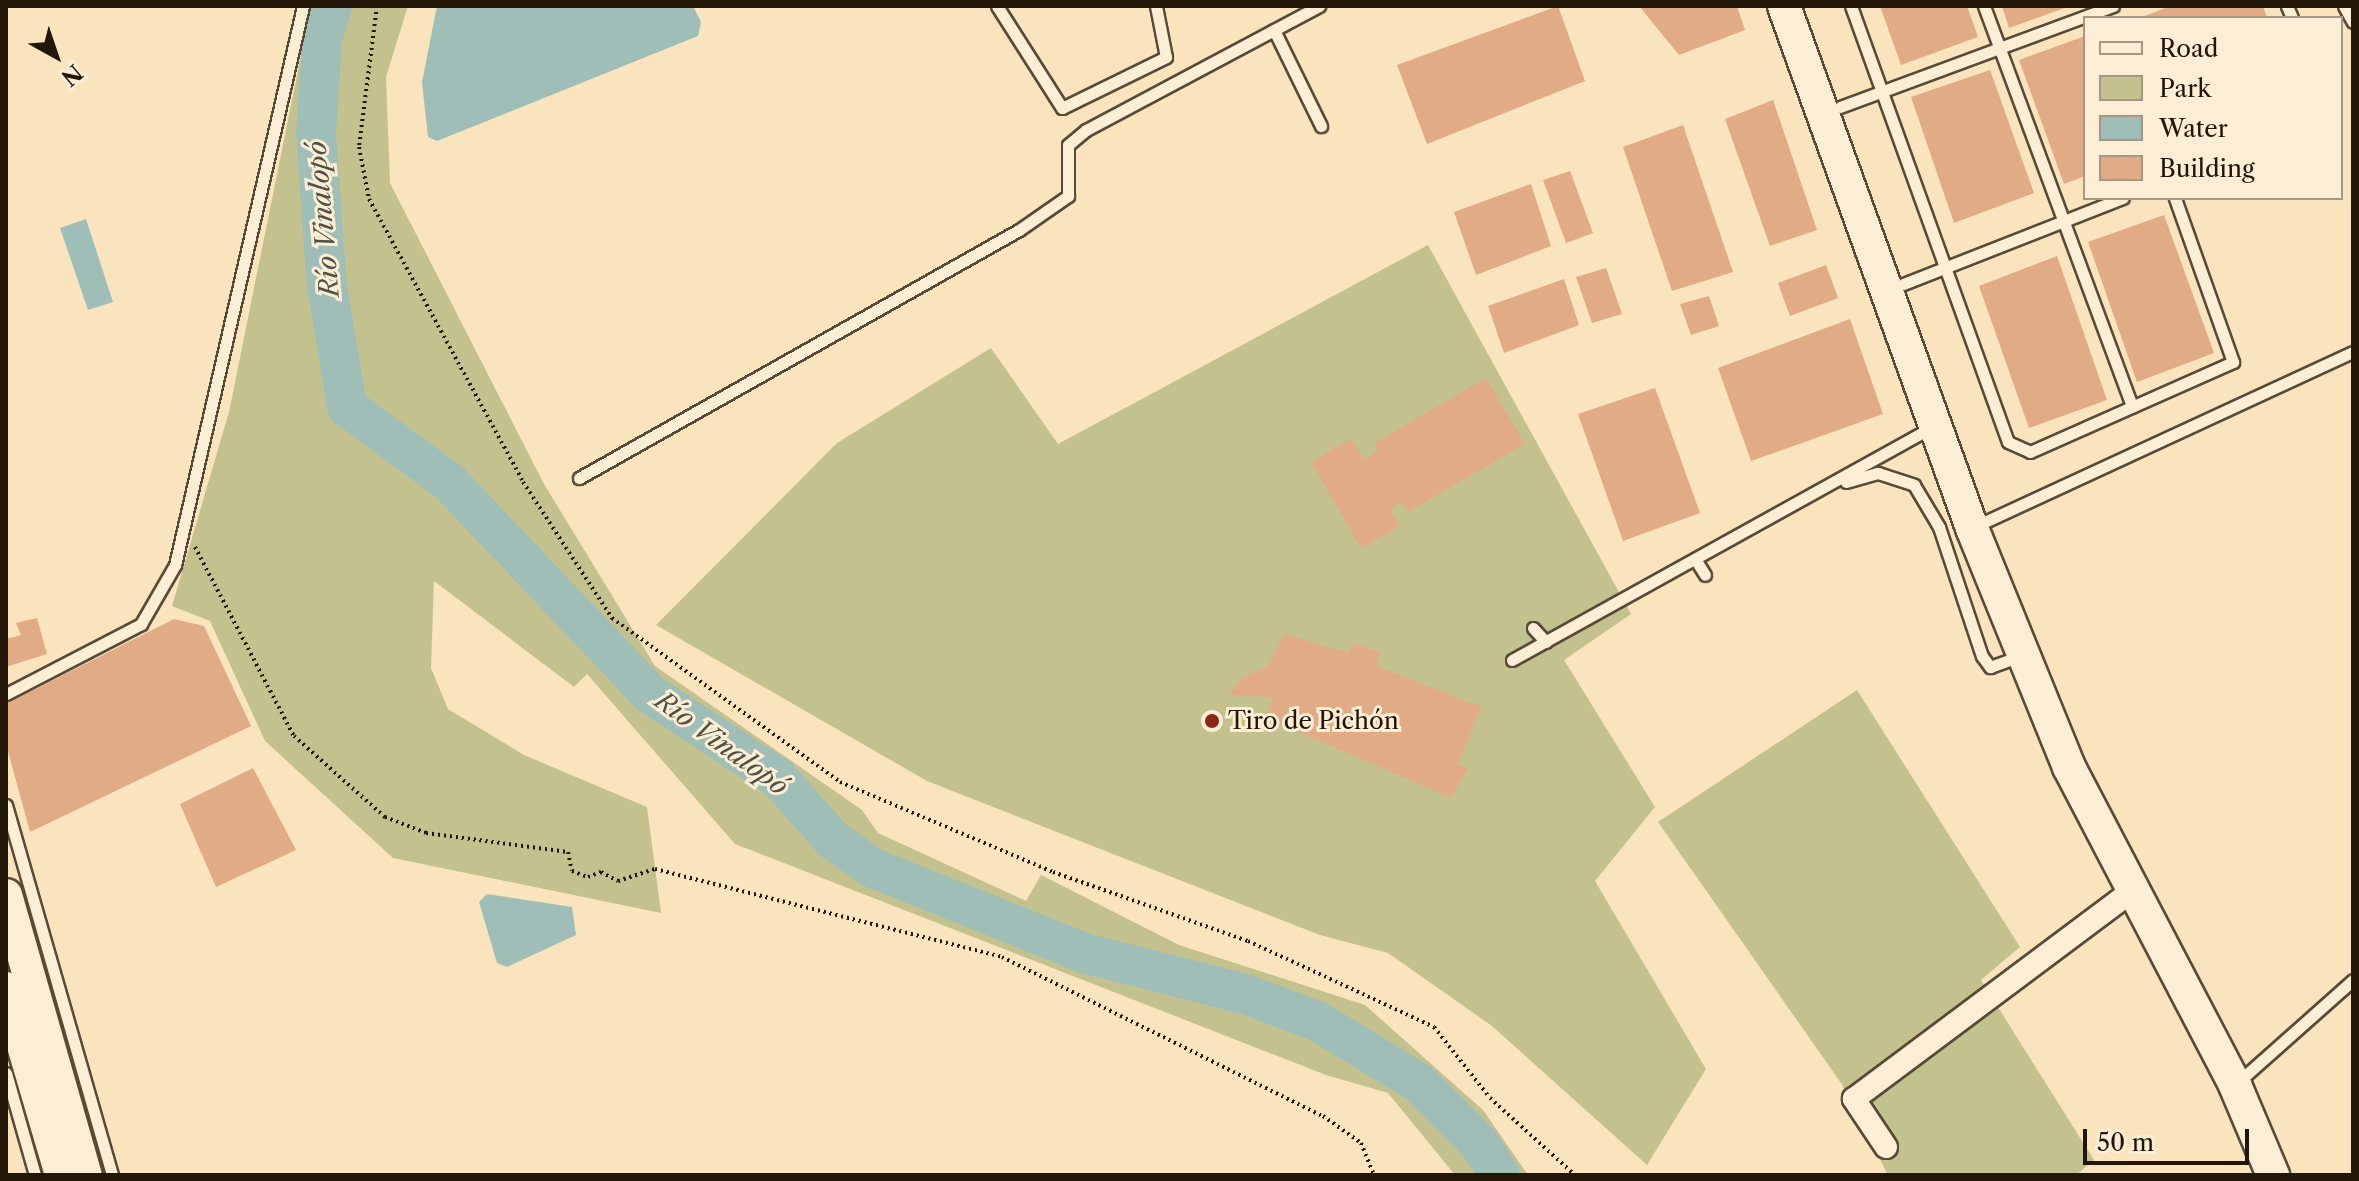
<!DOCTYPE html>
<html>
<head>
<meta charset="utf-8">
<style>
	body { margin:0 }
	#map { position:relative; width:2359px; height:1181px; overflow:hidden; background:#fae4be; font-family:"Libre Caslon Text",serif }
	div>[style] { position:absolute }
	.green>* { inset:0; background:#c3c28e }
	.water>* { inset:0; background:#9fbeb7 }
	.river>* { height:40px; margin:-20px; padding:0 20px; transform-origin:20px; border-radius:20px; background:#9fbeb7 }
	.building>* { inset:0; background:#e1ab85 }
	.path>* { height:4px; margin-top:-2px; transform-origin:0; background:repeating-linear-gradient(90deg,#221608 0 2px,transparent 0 6px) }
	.roads { filter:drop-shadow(2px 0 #584a36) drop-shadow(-2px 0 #584a36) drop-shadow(0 2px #584a36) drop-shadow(0 -2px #584a36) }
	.lane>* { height:11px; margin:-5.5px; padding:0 5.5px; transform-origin:5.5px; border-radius:5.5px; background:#fcedd5 }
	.street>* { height:22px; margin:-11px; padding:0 11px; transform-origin:11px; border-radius:11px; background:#fcedd5 }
	.secondary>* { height:32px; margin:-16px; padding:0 16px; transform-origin:16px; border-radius:16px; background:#fcedd5 }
	.dots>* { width:22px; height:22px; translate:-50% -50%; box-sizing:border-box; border:4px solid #fcedd5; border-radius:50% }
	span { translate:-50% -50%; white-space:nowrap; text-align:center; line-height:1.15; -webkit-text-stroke:6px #fcedd5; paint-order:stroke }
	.poi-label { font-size:24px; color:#221608 }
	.left { translate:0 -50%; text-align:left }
	.water-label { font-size:26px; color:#4e5145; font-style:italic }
	.frame { position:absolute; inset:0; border:8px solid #221608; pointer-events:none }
	.legend { position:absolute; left:2083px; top:16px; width:260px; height:184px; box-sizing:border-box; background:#fcedd5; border:2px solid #a59783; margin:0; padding:10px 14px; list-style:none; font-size:24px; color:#221608 }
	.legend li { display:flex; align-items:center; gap:16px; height:40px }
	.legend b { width:40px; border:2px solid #a59783 }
	.north { position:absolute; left:16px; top:16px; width:80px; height:80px; -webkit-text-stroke:6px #fcedd5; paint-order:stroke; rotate:140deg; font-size:22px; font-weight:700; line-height:32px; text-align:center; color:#221608 }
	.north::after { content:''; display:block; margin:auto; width:28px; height:36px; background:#221608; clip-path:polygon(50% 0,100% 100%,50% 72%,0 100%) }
	.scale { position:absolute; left:2083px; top:1129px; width:166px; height:36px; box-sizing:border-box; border:4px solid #221608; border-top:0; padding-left:10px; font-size:24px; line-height:28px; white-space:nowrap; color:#221608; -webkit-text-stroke:6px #fcedd5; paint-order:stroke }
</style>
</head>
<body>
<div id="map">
	<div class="green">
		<div style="clip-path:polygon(311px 6px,408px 6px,386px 77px,390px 183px,544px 484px,655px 666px,862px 810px,878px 833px,1026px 901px,1041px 875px,1179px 945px,1365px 1005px,1483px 1110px,1528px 1175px,1455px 1175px,1388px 1093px,1326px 1075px,735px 844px,587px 674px,574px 687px,434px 581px,431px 668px,448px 709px,524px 755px,647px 807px,661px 913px,393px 858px,265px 741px,210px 621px,172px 606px,229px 412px)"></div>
		<div style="clip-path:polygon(1428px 245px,1631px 614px,1564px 660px,1655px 807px,1595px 881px,1706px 1069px,1647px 1165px,1492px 1026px,1388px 953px,1320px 935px,927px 781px,656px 625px,837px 443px,991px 348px,1058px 444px)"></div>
		<div style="clip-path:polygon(1857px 690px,2020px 947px,1981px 980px,2094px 1160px,2076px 1175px,1888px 1175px,1841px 1083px,1658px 822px)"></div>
	</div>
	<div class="water">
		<div style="clip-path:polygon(437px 6px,693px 6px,701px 22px,698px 36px,437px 141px,428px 137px,422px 82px)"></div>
		<div style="clip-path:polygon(86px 219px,113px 302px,88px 310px,60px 228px)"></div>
		<div style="clip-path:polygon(487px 894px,572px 907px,576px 935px,507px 967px,497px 963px,479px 902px)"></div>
	</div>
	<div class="river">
		<div style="left:332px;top:6px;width:34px;rotate:107deg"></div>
		<div style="left:322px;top:39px;width:95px;rotate:93.6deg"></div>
		<div style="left:316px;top:134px;width:152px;rotate:85.9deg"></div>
		<div style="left:327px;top:286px;width:123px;rotate:80.6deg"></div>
		<div style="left:347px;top:407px;width:127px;rotate:36.3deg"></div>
		<div style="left:449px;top:482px;width:292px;rotate:46.5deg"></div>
		<div style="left:650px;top:694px;width:153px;rotate:33.3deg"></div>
		<div style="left:778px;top:778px;width:83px;rotate:48.4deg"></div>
		<div style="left:833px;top:840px;width:49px;rotate:35deg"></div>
		<div style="left:873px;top:868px;width:227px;rotate:21.9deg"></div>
		<div style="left:1084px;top:953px;width:166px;rotate:14.3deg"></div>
		<div style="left:1245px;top:994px;width:79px;rotate:20.7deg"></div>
		<div style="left:1319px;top:1022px;width:117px;rotate:31.4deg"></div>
		<div style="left:1419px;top:1083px;width:85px;rotate:45deg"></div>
		<div style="left:1479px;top:1143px;width:38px;rotate:57deg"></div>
	</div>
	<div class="building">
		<div style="clip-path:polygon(1558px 6px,1585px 81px,1427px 144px,1397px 65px)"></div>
		<div style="clip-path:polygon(1639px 6px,1737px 6px,1745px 30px,1679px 55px)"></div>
		<div style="clip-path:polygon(1880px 6px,1967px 6px,1978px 37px,1901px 65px)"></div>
		<div style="clip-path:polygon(2002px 6px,2070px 6px,2009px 28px)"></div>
		<div style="clip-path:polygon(2171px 6px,2263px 6px,2267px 18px,2139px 18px)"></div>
		<div style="clip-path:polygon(2085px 36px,2085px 176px,2064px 184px,2019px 60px)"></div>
		<div style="clip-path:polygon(1990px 70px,2034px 193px,1954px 223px,1911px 97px)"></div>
		<div style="clip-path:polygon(1773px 100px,1817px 230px,1770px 246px,1725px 119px)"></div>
		<div style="clip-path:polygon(1683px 125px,1733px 272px,1672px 291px,1623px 147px)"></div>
		<div style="clip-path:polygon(1570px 171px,1593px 233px,1566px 243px,1543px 180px)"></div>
		<div style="clip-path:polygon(1531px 184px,1551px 246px,1476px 275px,1454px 212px)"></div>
		<div style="clip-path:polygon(2164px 215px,2214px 353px,2137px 382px,2088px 242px)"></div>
		<div style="clip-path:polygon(2057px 256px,2107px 400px,2029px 428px,1979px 286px)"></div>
		<div style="clip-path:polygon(1826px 265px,1838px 298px,1790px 316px,1778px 283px)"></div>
		<div style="clip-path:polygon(1606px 268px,1622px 314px,1592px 323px,1576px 277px)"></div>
		<div style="clip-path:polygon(1564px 279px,1579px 325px,1504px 353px,1488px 306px)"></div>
		<div style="clip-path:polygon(1709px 296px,1719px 326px,1691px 335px,1680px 304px)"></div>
		<div style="clip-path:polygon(1850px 319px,1883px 414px,1751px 461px,1718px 368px)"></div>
		<div style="clip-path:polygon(1486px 378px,1525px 444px,1408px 512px,1402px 502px,1390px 509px,1400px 526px,1361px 548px,1311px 462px,1352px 438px,1364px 460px,1378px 451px,1374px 443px)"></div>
		<div style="clip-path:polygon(1655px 388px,1700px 513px,1623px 541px,1578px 414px)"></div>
		<div style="clip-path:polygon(37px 618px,47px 654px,6px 667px,6px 639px,21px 635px,16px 623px)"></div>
		<div style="clip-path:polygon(174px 619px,204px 626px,251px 726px,30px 832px,6px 744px,6px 704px)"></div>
		<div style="clip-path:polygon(1284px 634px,1348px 653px,1354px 644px,1380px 652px,1377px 666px,1481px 707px,1458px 765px,1468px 768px,1451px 798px,1265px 717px,1274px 697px,1229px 695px,1241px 678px,1268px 666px)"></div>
		<div style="clip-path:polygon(253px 768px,296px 850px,216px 887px,180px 804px)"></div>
	</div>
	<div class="path">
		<div style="left:377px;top:6px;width:142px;rotate:97.3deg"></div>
		<div style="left:359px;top:147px;width:53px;rotate:79.1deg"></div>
		<div style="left:369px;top:199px;width:322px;rotate:61.4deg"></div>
		<div style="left:523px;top:482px;width:163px;rotate:56.8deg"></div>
		<div style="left:612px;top:618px;width:281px;rotate:35.7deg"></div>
		<div style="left:840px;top:782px;width:231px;rotate:22.9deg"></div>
		<div style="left:1053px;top:872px;width:207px;rotate:19.5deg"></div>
		<div style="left:1248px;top:941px;width:205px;rotate:24.8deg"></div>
		<div style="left:1434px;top:1027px;width:90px;rotate:51.7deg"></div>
		<div style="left:1490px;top:1098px;width:115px;rotate:42.2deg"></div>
		<div style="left:195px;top:547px;width:213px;rotate:62.4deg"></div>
		<div style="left:294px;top:736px;width:122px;rotate:41.7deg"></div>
		<div style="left:385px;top:817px;width:44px;rotate:21.3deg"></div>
		<div style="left:426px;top:833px;width:143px;rotate:7.6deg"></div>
		<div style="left:568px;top:852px;width:19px;rotate:78deg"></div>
		<div style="left:572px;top:871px;width:17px;rotate:21deg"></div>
		<div style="left:588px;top:877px;width:14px;rotate:-21deg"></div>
		<div style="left:601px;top:872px;width:19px;rotate:28deg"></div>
		<div style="left:618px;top:881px;width:39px;rotate:-18deg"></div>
		<div style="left:655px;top:869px;width:358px;rotate:14.2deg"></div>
		<div style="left:1002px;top:957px;width:358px;rotate:26.4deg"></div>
		<div style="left:1323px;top:1116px;width:47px;rotate:35.4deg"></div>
		<div style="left:1361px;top:1143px;width:35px;rotate:68deg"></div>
	</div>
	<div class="roads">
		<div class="lane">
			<div style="left:997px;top:6px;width:121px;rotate:57.5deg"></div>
			<div style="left:1062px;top:108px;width:116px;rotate:-26.1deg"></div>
			<div style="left:1166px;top:57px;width:52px;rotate:-101.1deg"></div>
			<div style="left:1851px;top:6px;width:463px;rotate:70.2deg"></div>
			<div style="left:2008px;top:442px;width:24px;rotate:24deg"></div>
			<div style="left:2030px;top:452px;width:222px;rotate:-23.9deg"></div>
			<div style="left:2233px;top:362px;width:174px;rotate:-109.5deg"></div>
			<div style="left:1984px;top:6px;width:427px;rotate:69.7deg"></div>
			<div style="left:2287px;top:6px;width:13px;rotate:67deg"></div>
			<div style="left:2344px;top:6px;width:18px;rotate:61deg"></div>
			<div style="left:1274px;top:30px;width:107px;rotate:63.9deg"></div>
			<div style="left:1840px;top:107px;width:291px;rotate:-20.3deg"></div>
			<div style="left:1903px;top:284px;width:236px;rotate:-21.4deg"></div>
			<div style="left:579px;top:478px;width:505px;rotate:-29.41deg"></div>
			<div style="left:1019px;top:230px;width:60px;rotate:-34.8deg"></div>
			<div style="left:1068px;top:196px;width:51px;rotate:-90deg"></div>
			<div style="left:1068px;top:145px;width:23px;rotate:-40deg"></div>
			<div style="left:1086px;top:130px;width:264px;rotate:-28deg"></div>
			<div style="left:1846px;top:482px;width:33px;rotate:-16deg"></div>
			<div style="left:1878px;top:473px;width:38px;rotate:18deg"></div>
			<div style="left:1914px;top:485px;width:49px;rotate:59.2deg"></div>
			<div style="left:1939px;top:527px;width:136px;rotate:71.6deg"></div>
			<div style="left:1982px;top:656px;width:14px;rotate:54deg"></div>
			<div style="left:1990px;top:667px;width:32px;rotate:-20deg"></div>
			<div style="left:1976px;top:526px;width:415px;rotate:-24.8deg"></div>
			<div style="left:1697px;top:562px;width:15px;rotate:58deg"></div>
			<div style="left:1533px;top:628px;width:19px;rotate:47deg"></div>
			<div style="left:1512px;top:660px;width:479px;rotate:-29deg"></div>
			<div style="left:6px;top:694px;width:152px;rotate:-27.4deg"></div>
			<div style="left:141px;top:624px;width:68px;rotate:-60deg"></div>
			<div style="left:175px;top:565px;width:573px;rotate:-77.1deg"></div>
			<div style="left:6px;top:805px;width:385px;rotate:74deg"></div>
			<div style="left:6px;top:1073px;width:106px;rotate:74.1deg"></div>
			<div style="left:2237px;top:1083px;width:155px;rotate:-41.6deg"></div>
		</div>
		<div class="street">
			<div style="left:1886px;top:1147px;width:58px;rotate:-123.7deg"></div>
			<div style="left:1854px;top:1099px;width:347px;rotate:-36.8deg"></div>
		</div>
		<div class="secondary">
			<div style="left:1784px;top:6px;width:555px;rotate:70.19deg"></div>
			<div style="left:1972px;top:528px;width:258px;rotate:67.9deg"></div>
			<div style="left:2069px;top:767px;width:359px;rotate:62.4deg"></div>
			<div style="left:2235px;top:1085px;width:98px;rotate:67.1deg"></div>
			<div style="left:6px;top:895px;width:291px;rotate:74.1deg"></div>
			<div style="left:6px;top:988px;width:195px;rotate:73.6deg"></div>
		</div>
	</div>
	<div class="dots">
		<div style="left:1212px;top:721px;background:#8f2418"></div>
	</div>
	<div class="poi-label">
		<span class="left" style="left:1228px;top:721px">Tiro de Pichón</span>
	</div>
	<div class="water-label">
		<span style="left:324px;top:219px;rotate:-95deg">Río Vinalopó</span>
		<span style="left:721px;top:744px;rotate:36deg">Río Vinalopó</span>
	</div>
	<div class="frame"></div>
	<ul class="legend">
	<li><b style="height:10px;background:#fcedd5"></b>Road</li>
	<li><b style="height:22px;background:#c3c28e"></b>Park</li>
	<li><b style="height:22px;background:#9fbeb7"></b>Water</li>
	<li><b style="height:22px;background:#e1ab85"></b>Building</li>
	</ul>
	<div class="north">N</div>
	<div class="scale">50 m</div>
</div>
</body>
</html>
